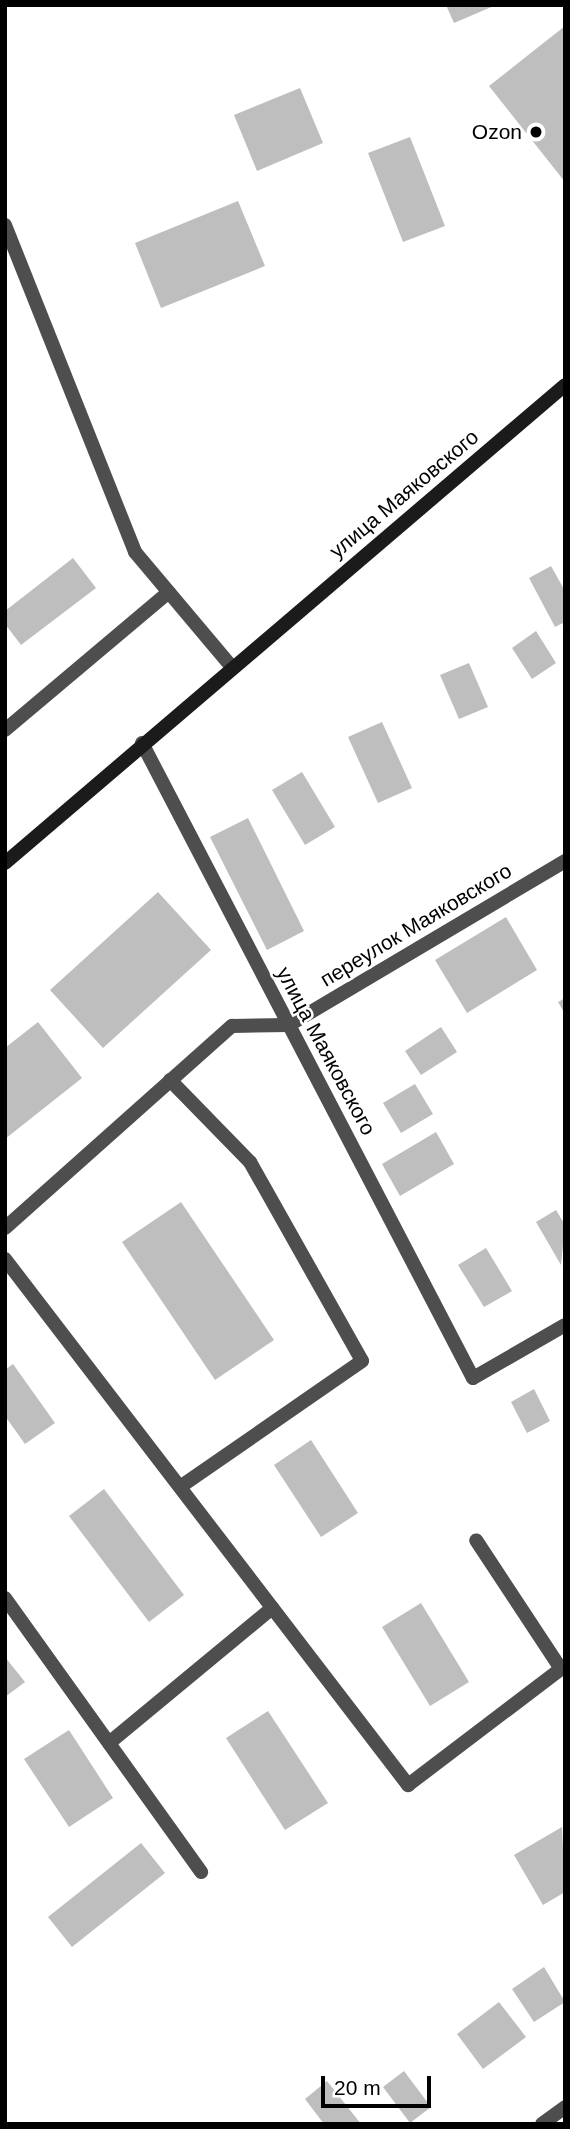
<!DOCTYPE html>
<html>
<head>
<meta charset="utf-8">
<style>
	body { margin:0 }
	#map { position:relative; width:570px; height:2129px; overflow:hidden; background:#fff; font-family:Arial,sans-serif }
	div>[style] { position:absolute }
	.building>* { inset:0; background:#bebebe }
	.lane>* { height:14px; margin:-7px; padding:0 7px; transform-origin:7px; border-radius:7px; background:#4e4e4e }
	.street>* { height:14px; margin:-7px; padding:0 7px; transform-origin:7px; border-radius:7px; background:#4e4e4e }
	.secondary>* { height:14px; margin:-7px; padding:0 7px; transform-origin:7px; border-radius:7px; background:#1b1b1b }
	.dots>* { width:19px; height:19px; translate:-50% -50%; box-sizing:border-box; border:4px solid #fff; border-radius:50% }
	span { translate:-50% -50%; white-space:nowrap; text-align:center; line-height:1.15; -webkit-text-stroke:5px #fff; paint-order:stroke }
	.poi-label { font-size:21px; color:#000 }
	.right { translate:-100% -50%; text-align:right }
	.street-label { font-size:21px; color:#000 }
	.frame { position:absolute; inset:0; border:7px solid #000; pointer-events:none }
	.scale { position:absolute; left:321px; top:2076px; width:110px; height:32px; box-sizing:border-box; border:4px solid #000; border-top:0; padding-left:9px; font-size:21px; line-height:24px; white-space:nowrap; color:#000; -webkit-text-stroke:5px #fff; paint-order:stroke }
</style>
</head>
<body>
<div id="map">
	<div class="building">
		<div style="clip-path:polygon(446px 5px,496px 5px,454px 23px)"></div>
		<div style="clip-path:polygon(565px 26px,565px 182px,489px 86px)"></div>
		<div style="clip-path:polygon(300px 88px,323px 143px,257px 171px,234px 115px)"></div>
		<div style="clip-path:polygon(410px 137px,445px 226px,403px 242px,368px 153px)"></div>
		<div style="clip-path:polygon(238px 201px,265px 266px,161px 308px,135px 243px)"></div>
		<div style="clip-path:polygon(73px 558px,96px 588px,21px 645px,5px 624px,5px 611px)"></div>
		<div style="clip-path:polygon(551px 566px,565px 591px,565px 622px,555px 627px,529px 578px)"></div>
		<div style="clip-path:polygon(536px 631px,556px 663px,532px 679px,512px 648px)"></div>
		<div style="clip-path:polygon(469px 663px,488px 707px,459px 719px,440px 675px)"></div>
		<div style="clip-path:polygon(382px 722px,412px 788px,378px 803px,348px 737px)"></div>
		<div style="clip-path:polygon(302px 772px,335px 827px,305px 845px,272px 790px)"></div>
		<div style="clip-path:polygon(248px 818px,304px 931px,267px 950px,210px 837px)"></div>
		<div style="clip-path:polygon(158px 892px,211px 950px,103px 1048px,50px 990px)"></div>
		<div style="clip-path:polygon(506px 917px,537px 970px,467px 1013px,435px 960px)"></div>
		<div style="clip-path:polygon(565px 998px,565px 1014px,558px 1002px)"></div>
		<div style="clip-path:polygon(38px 1022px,82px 1078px,5px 1139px,5px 1048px)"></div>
		<div style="clip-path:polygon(441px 1027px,457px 1052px,421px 1075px,405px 1051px)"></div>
		<div style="clip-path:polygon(415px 1084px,433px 1114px,401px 1133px,383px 1103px)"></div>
		<div style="clip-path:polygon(436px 1132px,454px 1164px,400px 1196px,382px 1164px)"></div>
		<div style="clip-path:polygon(181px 1202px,274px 1340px,215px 1380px,122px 1242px)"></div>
		<div style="clip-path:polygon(556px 1210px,565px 1225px,561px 1265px,536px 1222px)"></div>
		<div style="clip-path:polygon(486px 1248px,512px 1291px,484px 1307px,458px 1265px)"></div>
		<div style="clip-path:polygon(13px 1364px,55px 1423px,25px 1444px,5px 1416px,5px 1370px)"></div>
		<div style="clip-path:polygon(534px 1389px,550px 1421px,527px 1433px,511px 1402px)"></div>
		<div style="clip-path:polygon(311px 1440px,358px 1513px,321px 1537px,274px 1465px)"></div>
		<div style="clip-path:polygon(104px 1489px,184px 1595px,149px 1622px,69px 1516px)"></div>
		<div style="clip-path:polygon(421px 1603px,469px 1682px,430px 1706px,382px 1627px)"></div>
		<div style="clip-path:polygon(5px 1657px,25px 1682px,5px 1697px)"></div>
		<div style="clip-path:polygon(268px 1711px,328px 1803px,285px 1830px,226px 1738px)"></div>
		<div style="clip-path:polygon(69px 1730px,113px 1798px,69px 1827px,24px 1759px)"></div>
		<div style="clip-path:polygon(562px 1827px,565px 1892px,543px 1905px,514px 1855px)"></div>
		<div style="clip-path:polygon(141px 1843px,165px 1873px,72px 1947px,48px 1917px)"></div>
		<div style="clip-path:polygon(544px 1967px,565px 2002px,534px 2022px,512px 1989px)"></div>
		<div style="clip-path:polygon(499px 2002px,526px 2037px,483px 2069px,457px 2034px)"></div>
		<div style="clip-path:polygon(404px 2071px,431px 2107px,410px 2123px,383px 2087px)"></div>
		<div style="clip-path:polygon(327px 2081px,361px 2124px,324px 2124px,305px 2099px)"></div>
	</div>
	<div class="lane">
		<div style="left:5px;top:225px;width:352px;rotate:68.3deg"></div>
		<div style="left:135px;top:552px;width:150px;rotate:49.9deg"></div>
		<div style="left:5px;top:730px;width:214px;rotate:-40.1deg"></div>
		<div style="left:170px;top:1080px;width:115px;rotate:45.7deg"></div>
		<div style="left:250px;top:1162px;width:228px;rotate:60.6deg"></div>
		<div style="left:362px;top:1361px;width:221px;rotate:145.3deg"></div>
		<div style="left:5px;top:1228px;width:304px;rotate:-41.7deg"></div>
		<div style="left:232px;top:1026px;width:57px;rotate:-1deg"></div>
		<div style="left:5px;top:1259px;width:663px;rotate:52.54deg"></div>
		<div style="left:408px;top:1785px;width:192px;rotate:-37.2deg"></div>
		<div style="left:561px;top:1669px;width:154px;rotate:-123.4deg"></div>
		<div style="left:5px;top:1598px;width:337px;rotate:54.4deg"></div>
		<div style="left:109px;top:1743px;width:212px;rotate:-39.6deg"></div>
	</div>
	<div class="street">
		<div style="left:142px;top:743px;width:716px;rotate:62.47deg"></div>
		<div style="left:473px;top:1378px;width:106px;rotate:-29.9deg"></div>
		<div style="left:289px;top:1025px;width:321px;rotate:-30.7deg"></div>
		<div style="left:542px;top:2124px;width:29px;rotate:-36deg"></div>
	</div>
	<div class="secondary">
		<div style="left:5px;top:863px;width:736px;rotate:-40.48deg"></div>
	</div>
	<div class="dots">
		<div style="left:536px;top:132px;background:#000"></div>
	</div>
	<div class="poi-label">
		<span class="right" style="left:522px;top:132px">Ozon</span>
	</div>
	<div class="street-label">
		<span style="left:404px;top:494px;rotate:-40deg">улица Маяковского</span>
		<span style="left:416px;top:925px;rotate:-31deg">переулок Маяковского</span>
		<span style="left:326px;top:1051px;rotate:62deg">улица Маяковского</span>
	</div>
	<div class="frame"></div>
	<div class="scale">20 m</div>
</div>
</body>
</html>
